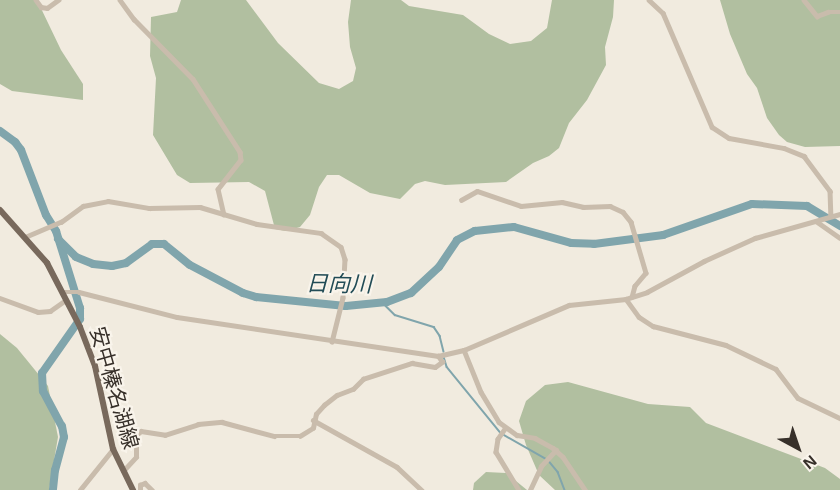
<!DOCTYPE html>
<html>
<head>
<meta charset="utf-8">
<style>
	body { margin:0 }
	#map { position:relative; width:840px; height:490px; overflow:hidden; background:#f1ebdf; font-family:Helvetica,"Noto Sans JP",sans-serif }
	div>[style] { position:absolute }
	.green>* { inset:0; background:#b1bfa0 }
	.stream>* { height:1.5px; margin:-0.75px; padding:0 0.75px; transform-origin:0.75px; border-radius:0.75px; background:#80a5ac }
	.river>* { height:8px; margin:-4px; padding:0 4px; transform-origin:4px; border-radius:4px; background:#80a5ac }
	.minor>* { height:4.5px; margin:-2.25px; padding:0 2.25px; transform-origin:2.25px; border-radius:2.25px; background:#c9bcac }
	.major>* { height:6px; margin:-3px; padding:0 3px; transform-origin:3px; border-radius:3px; background:#78695c }
	span { translate:-50% -50%; white-space:nowrap; text-align:center; line-height:1.15; -webkit-text-stroke:4.5px #f9f4eb; paint-order:stroke }
	.street-label { font-size:21px; color:#37302a }
	.water-label { font-size:22px; color:#224c56; font-style:italic }
	.north { position:absolute; left:768px; top:418px; width:60px; height:60px; -webkit-text-stroke:4px #f9f4eb; paint-order:stroke; rotate:140deg; font-size:16px; font-weight:700; line-height:24px; text-align:center; color:#37302a }
	.north::after { content:''; display:block; margin:auto; width:21px; height:27px; background:#37302a; clip-path:polygon(50% 0,100% 100%,50% 72%,0 100%) }
</style>
</head>
<body>
<div id="map">
	<div class="green">
		<div style="clip-path:polygon(0 0,37px 0,61px 50px,83px 84px,83px 100px,12px 91px,0 84px)"></div>
		<div style="clip-path:polygon(181px 0,246px 0,278px 43px,319px 83px,339px 89px,353px 81px,356px 68px,350px 47px,348px 22px,351px 0,401px 0,409px 6px,463px 15px,489px 34px,510px 44px,531px 41px,547px 28px,552px 0,614px 0,613px 17px,605px 47px,606px 65px,587px 100px,569px 123px,559px 148px,549px 156px,533px 163px,506px 182px,445px 185px,425px 181px,415px 184px,400px 199px,370px 193px,339px 175px,327px 175px,319px 187px,310px 215px,300px 227px,286px 231px,275px 229px,265px 191px,249px 182px,190px 183px,177px 175px,153px 135px,156px 78px,150px 56px,151px 17px,177px 12px)"></div>
		<div style="clip-path:polygon(720px 0,840px 0,840px 146px,805px 147px,787px 142px,779px 135px,767px 118px,757px 88px,747px 74px,730px 34px)"></div>
		<div style="clip-path:polygon(0 334px,17px 348px,48px 386px,58px 437px,49px 490px,0 490px)"></div>
		<div style="clip-path:polygon(568px 382px,648px 404px,690px 407px,706px 423px,825px 468px,840px 479px,840px 490px,555px 490px,539px 475px,526px 445px,519px 421px,526px 401px,545px 385px)"></div>
		<div style="clip-path:polygon(486px 472px,506px 473px,527px 490px,473px 490px,474px 483px)"></div>
	</div>
	<div class="stream">
		<div style="left:383px;top:303px;width:17px;rotate:45deg"></div>
		<div style="left:395px;top:315px;width:41px;rotate:17.1deg"></div>
		<div style="left:434px;top:327px;width:11px;rotate:56deg"></div>
		<div style="left:440px;top:336px;width:16px;rotate:76deg"></div>
		<div style="left:444px;top:357px;width:10px;rotate:73deg"></div>
		<div style="left:447px;top:367px;width:84px;rotate:50.8deg"></div>
		<div style="left:504px;top:435px;width:51px;rotate:29.6deg"></div>
		<div style="left:548px;top:460px;width:16px;rotate:50deg"></div>
		<div style="left:558px;top:472px;width:19px;rotate:69deg"></div>
	</div>
	<div class="river">
		<div style="left:0;top:131px;width:19px;rotate:36deg"></div>
		<div style="left:15px;top:142px;width:10px;rotate:53deg"></div>
		<div style="left:21px;top:150px;width:70px;rotate:69deg"></div>
		<div style="left:46px;top:215px;width:19px;rotate:58deg"></div>
		<div style="left:56px;top:231px;width:81px;rotate:72.7deg"></div>
		<div style="left:80px;top:308px;width:11px;rotate:90deg"></div>
		<div style="left:80px;top:319px;width:66px;rotate:125.1deg"></div>
		<div style="left:42px;top:373px;width:18px;rotate:87deg"></div>
		<div style="left:43px;top:391px;width:40px;rotate:62deg"></div>
		<div style="left:62px;top:426px;width:11px;rotate:80deg"></div>
		<div style="left:64px;top:437px;width:34px;rotate:105deg"></div>
		<div style="left:55px;top:470px;width:20px;rotate:96deg"></div>
		<div style="left:58px;top:239px;width:25px;rotate:45deg"></div>
		<div style="left:76px;top:257px;width:18px;rotate:22deg"></div>
		<div style="left:93px;top:264px;width:19px;rotate:6deg"></div>
		<div style="left:112px;top:266px;width:14px;rotate:-12deg"></div>
		<div style="left:126px;top:263px;width:32px;rotate:-36deg"></div>
		<div style="left:152px;top:244px;width:12px"></div>
		<div style="left:164px;top:244px;width:33px;rotate:39deg"></div>
		<div style="left:190px;top:265px;width:60px;rotate:27.8deg"></div>
		<div style="left:243px;top:293px;width:14px;rotate:17deg"></div>
		<div style="left:256px;top:297px;width:90px;rotate:5.7deg"></div>
		<div style="left:346px;top:306px;width:41px;rotate:-5.6deg"></div>
		<div style="left:387px;top:302px;width:26px;rotate:-21deg"></div>
		<div style="left:411px;top:293px;width:38px;rotate:-43deg"></div>
		<div style="left:439px;top:267px;width:32px;rotate:-56deg"></div>
		<div style="left:457px;top:240px;width:20px;rotate:-27deg"></div>
		<div style="left:475px;top:231px;width:39px;rotate:-6deg"></div>
		<div style="left:514px;top:227px;width:59px;rotate:15.7deg"></div>
		<div style="left:571px;top:243px;width:23px;rotate:2deg"></div>
		<div style="left:594px;top:244px;width:70px;rotate:-7.4deg"></div>
		<div style="left:663px;top:235px;width:94px;rotate:-19.2deg"></div>
		<div style="left:752px;top:204px;width:55px;rotate:2.1deg"></div>
		<div style="left:807px;top:206px;width:39px;rotate:31deg"></div>
	</div>
	<div class="minor">
		<div style="left:36px;top:0;width:9px;rotate:54deg"></div>
		<div style="left:41px;top:7px;width:6px;rotate:9deg"></div>
		<div style="left:47px;top:8px;width:14px;rotate:-36deg"></div>
		<div style="left:120px;top:0;width:24px;rotate:54deg"></div>
		<div style="left:134px;top:19px;width:84px;rotate:45.5deg"></div>
		<div style="left:193px;top:79px;width:87px;rotate:57.2deg"></div>
		<div style="left:240px;top:152px;width:8px;rotate:83deg"></div>
		<div style="left:241px;top:160px;width:37px;rotate:128deg"></div>
		<div style="left:218px;top:189px;width:26px;rotate:77deg"></div>
		<div style="left:649px;top:0;width:19px;rotate:43deg"></div>
		<div style="left:663px;top:13px;width:124px;rotate:66.7deg"></div>
		<div style="left:712px;top:127px;width:20px;rotate:33deg"></div>
		<div style="left:729px;top:138px;width:56px;rotate:10.3deg"></div>
		<div style="left:784px;top:148px;width:22px;rotate:22deg"></div>
		<div style="left:804px;top:156px;width:44px;rotate:53.4deg"></div>
		<div style="left:830px;top:191px;width:25px;rotate:88deg"></div>
		<div style="left:804px;top:0;width:21px;rotate:51deg"></div>
		<div style="left:817px;top:16px;width:12px;rotate:-20deg"></div>
		<div style="left:828px;top:12px;width:12px"></div>
		<div style="left:461px;top:200px;width:18px;rotate:-29deg"></div>
		<div style="left:477px;top:191px;width:46px;rotate:18.8deg"></div>
		<div style="left:521px;top:206px;width:41px;rotate:-5.6deg"></div>
		<div style="left:562px;top:202px;width:22px;rotate:13deg"></div>
		<div style="left:583px;top:207px;width:27px;rotate:-2deg"></div>
		<div style="left:610px;top:206px;width:14px;rotate:25deg"></div>
		<div style="left:623px;top:212px;width:13px;rotate:51deg"></div>
		<div style="left:631px;top:222px;width:53px;rotate:73.6deg"></div>
		<div style="left:646px;top:273px;width:17px;rotate:130deg"></div>
		<div style="left:635px;top:286px;width:11px;rotate:105deg"></div>
		<div style="left:816px;top:221px;width:29px;rotate:35deg"></div>
		<div style="left:25px;top:237px;width:39px;rotate:-23deg"></div>
		<div style="left:61px;top:222px;width:27px;rotate:-36deg"></div>
		<div style="left:83px;top:206px;width:25px;rotate:-11deg"></div>
		<div style="left:108px;top:201px;width:42px;rotate:9.7deg"></div>
		<div style="left:149px;top:208px;width:51px;rotate:-1.1deg"></div>
		<div style="left:200px;top:207px;width:59px;rotate:16.6deg"></div>
		<div style="left:257px;top:224px;width:65px;rotate:8deg"></div>
		<div style="left:321px;top:233px;width:24px;rotate:35deg"></div>
		<div style="left:341px;top:247px;width:13px;rotate:72deg"></div>
		<div style="left:345px;top:259px;width:39px;rotate:93deg"></div>
		<div style="left:343px;top:298px;width:45px;rotate:104deg"></div>
		<div style="left:62px;top:292px;width:17px"></div>
		<div style="left:79px;top:292px;width:101px;rotate:14.3deg"></div>
		<div style="left:177px;top:317px;width:264px;rotate:8.5deg"></div>
		<div style="left:438px;top:356px;width:27px;rotate:-13deg"></div>
		<div style="left:464px;top:350px;width:114px;rotate:-23.2deg"></div>
		<div style="left:569px;top:305px;width:57px;rotate:-6deg"></div>
		<div style="left:626px;top:299px;width:22px;rotate:-18deg"></div>
		<div style="left:647px;top:292px;width:65px;rotate:-28.5deg"></div>
		<div style="left:704px;top:261px;width:56px;rotate:-24.3deg"></div>
		<div style="left:755px;top:238px;width:88px;rotate:-15.8deg"></div>
		<div style="left:0;top:298px;width:40px;rotate:20.2deg"></div>
		<div style="left:38px;top:312px;width:12px;rotate:-5deg"></div>
		<div style="left:50px;top:311px;width:19px;rotate:-35deg"></div>
		<div style="left:626px;top:299px;width:22px;rotate:54deg"></div>
		<div style="left:639px;top:317px;width:17px;rotate:33deg"></div>
		<div style="left:653px;top:326px;width:75px;rotate:14.6deg"></div>
		<div style="left:726px;top:345px;width:55px;rotate:25.6deg"></div>
		<div style="left:776px;top:369px;width:36px;rotate:53deg"></div>
		<div style="left:798px;top:398px;width:47px;rotate:25.5deg"></div>
		<div style="left:464px;top:350px;width:45px;rotate:68deg"></div>
		<div style="left:481px;top:392px;width:35px;rotate:59deg"></div>
		<div style="left:499px;top:422px;width:22px;rotate:36deg"></div>
		<div style="left:517px;top:435px;width:18px;rotate:9deg"></div>
		<div style="left:535px;top:438px;width:21px;rotate:29deg"></div>
		<div style="left:553px;top:448px;width:13px;rotate:42deg"></div>
		<div style="left:563px;top:457px;width:40px;rotate:56deg"></div>
		<div style="left:313px;top:420px;width:96px;rotate:29.2deg"></div>
		<div style="left:397px;top:467px;width:34px;rotate:43deg"></div>
		<div style="left:505px;top:429px;width:12px;rotate:125deg"></div>
		<div style="left:498px;top:439px;width:13px;rotate:99deg"></div>
		<div style="left:496px;top:452px;width:44px;rotate:58.8deg"></div>
		<div style="left:123px;top:471px;width:19px;rotate:-47deg"></div>
		<div style="left:136px;top:457px;width:22px;rotate:-90deg"></div>
		<div style="left:136px;top:435px;width:6px;rotate:-39deg"></div>
		<div style="left:141px;top:431px;width:24px;rotate:9deg"></div>
		<div style="left:165px;top:435px;width:35px;rotate:-18deg"></div>
		<div style="left:198px;top:424px;width:24px;rotate:-5deg"></div>
		<div style="left:222px;top:422px;width:54px;rotate:15.1deg"></div>
		<div style="left:274px;top:436px;width:26px"></div>
		<div style="left:300px;top:436px;width:15px;rotate:-32deg"></div>
		<div style="left:313px;top:428px;width:14px;rotate:-78deg"></div>
		<div style="left:316px;top:414px;width:12px;rotate:-48deg"></div>
		<div style="left:324px;top:405px;width:16px;rotate:-38deg"></div>
		<div style="left:337px;top:395px;width:17px;rotate:-21deg"></div>
		<div style="left:353px;top:389px;width:14px;rotate:-45deg"></div>
		<div style="left:363px;top:379px;width:52px;rotate:-18.1deg"></div>
		<div style="left:412px;top:363px;width:23px;rotate:10deg"></div>
		<div style="left:435px;top:367px;width:9px;rotate:-36deg"></div>
		<div style="left:442px;top:362px;width:7px;rotate:-124deg"></div>
		<div style="left:80px;top:490px;width:53px;rotate:-51.2deg"></div>
		<div style="left:140px;top:490px;width:5px;rotate:-90deg"></div>
		<div style="left:140px;top:485px;width:5px;rotate:-22deg"></div>
		<div style="left:145px;top:483px;width:10px;rotate:45deg"></div>
		<div style="left:530px;top:490px;width:26px;rotate:-65deg"></div>
		<div style="left:541px;top:466px;width:22px;rotate:-47deg"></div>
	</div>
	<div class="major">
		<div style="left:0;top:210px;width:71px;rotate:48.4deg"></div>
		<div style="left:47px;top:263px;width:72px;rotate:62.7deg"></div>
		<div style="left:80px;top:327px;width:42px;rotate:69deg"></div>
		<div style="left:95px;top:366px;width:85px;rotate:77.8deg"></div>
		<div style="left:113px;top:449px;width:46px;rotate:64deg"></div>
	</div>
	<div class="street-label">
		<span style="left:114px;top:388px;rotate:74deg">安中榛名湖線</span>
	</div>
	<div class="water-label">
		<span style="left:339px;top:284px;rotate:1deg">日向川</span>
	</div>
	<div class="north">N</div>
</div>
</body>
</html>
